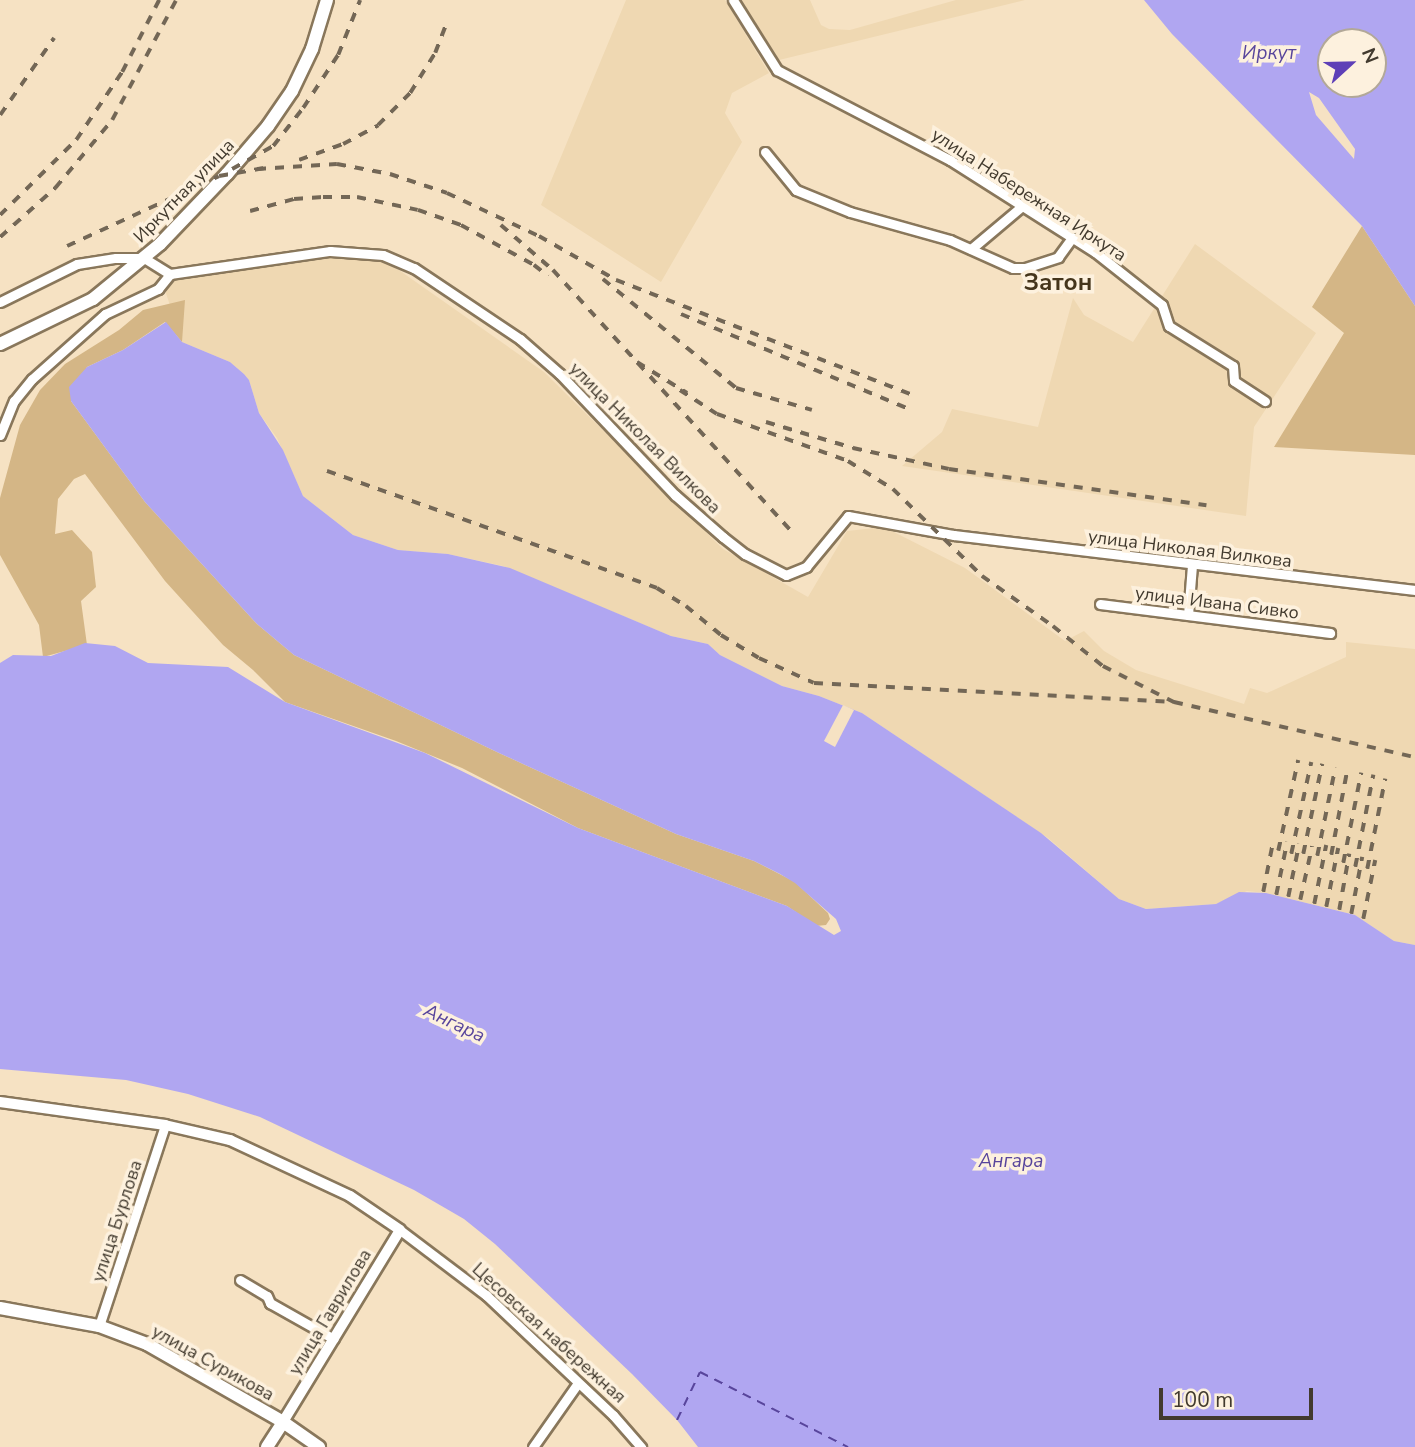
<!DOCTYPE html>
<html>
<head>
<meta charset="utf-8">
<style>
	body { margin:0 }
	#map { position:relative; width:1415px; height:1447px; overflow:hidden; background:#f6e2c3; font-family:"Nunito Sans",sans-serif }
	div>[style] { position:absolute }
	.built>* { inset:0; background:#efd8b2 }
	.green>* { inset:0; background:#d4b686 }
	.water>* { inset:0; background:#b0a6f1 }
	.pier>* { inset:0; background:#f6e2c3 }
	.ferry>* { height:2px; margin-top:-1px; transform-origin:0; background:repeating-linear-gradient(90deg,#58459c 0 9px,transparent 0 16px) }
	.roads { filter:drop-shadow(2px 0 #89775b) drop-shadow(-2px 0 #89775b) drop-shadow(0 2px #89775b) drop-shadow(0 -2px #89775b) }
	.minor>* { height:9px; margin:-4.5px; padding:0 4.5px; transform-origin:4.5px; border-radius:4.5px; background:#fff }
	.tertiary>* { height:10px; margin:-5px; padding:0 5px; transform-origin:5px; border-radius:5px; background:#fff }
	.secondary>* { height:12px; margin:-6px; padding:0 6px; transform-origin:6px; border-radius:6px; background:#fff }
	.rail>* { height:3.5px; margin-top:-1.75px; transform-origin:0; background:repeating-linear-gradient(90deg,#736756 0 9px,transparent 0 18px) }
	span { translate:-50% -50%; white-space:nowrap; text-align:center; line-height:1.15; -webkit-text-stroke:7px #fdf1de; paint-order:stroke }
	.street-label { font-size:18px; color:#423a2e }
	.water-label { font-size:19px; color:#58459c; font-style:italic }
	.district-label { font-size:24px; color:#45351b; font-weight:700 }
	.north { position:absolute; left:1317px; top:28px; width:70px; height:70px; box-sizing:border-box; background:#fdf1de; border:2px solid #b2a898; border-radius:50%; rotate:68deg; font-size:19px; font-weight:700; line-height:28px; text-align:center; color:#423a2e }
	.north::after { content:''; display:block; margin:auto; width:24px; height:32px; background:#5e3fb7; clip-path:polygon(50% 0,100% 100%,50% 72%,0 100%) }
	.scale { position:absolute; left:1159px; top:1388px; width:154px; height:32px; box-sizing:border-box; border:4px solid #423a2e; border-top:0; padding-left:9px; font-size:21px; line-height:24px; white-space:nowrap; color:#423a2e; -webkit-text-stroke:5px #fdf1de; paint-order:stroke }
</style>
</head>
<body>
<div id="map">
	<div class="built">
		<div style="clip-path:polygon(626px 0,725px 0,769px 73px,732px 93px,725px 113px,742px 142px,661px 282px,541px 205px)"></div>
		<div style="clip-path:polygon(740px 0,810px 0,821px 25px,829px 29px,850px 30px,956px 0,1025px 0,775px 61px)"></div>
		<div style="clip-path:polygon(1195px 244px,1316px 333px,1254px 427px,1246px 516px,902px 466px,942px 432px,952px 409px,1038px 427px,1073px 298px,1084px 315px,1133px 342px)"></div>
		<div style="clip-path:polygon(348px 254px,386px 261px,544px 372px,723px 549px,808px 597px,847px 531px,884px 527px,965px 568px,1065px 641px,1084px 631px,1104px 651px,1136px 670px,1244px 704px,1250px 688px,1267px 693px,1346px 657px,1346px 642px,1415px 649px,1415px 945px,1394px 941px,1355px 915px,1266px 893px,1247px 891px,1216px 904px,1146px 909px,1119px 899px,1048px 838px,862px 713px,819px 696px,782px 686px,720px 655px,708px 644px,671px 636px,503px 566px,448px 554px,398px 550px,353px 535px,303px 496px,277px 438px,259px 413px,249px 380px,244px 374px,230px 362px,182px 342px,162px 281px)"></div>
	</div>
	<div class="green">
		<div style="clip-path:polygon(1362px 226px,1415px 306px,1415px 455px,1274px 447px,1344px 333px,1312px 307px)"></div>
		<div style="clip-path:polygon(185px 300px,182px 342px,165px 322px,123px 350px,87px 367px,71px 401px,145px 502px,257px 624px,294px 655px,499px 753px,676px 834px,754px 861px,795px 882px,828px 913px,830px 919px,826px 925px,816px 926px,787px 906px,578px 828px,462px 768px,396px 741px,285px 702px,253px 670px,223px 645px,165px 581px,85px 474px,74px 479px,58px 499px,55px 534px,72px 530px,92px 552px,96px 587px,81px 601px,87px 645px,43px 657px,39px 625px,0 555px,0 498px,20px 425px,40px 390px,65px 364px,119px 330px,143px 310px)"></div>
	</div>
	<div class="water">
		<div style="clip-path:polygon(evenodd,1144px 0,1415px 0,1415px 306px,1362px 226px,1172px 34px,1144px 0,1373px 42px,1373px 84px,1331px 84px,1331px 42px,1373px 42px,1144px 0,1309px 92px,1319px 98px,1355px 149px,1354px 159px,1316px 115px,1309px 92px)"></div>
		<div style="clip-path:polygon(166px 322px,182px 342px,230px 362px,244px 374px,249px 380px,259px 413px,283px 450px,303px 496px,353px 535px,398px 550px,448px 554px,510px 568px,671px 636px,708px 644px,720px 655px,782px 686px,819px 696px,862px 713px,1041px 833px,1119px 899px,1146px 909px,1216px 904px,1239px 892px,1266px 893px,1355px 915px,1394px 941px,1415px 945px,1415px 1447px,698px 1447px,677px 1420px,632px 1374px,495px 1244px,464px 1219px,414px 1190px,260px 1117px,188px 1094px,126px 1080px,0 1069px,0 663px,13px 655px,51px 656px,85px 643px,115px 646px,148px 663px,228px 667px,285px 702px,425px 753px,578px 828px,787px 906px,834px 935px,841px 931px,836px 919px,795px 883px,780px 874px,754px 861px,676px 834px,499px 753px,294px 655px,257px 624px,145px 502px,71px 401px,69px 387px,87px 367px,123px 350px)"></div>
	</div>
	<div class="pier">
		<div style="clip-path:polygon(843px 705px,854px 710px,835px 747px,824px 741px)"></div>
	</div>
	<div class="ferry">
		<div style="left:677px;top:1420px;width:53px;rotate:-64.4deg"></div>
		<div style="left:700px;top:1372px;width:166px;rotate:26.9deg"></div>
	</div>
	<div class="roads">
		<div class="minor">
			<div style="left:733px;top:0;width:83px;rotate:57.8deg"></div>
			<div style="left:777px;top:70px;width:195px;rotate:27.5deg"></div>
			<div style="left:950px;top:160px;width:172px;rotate:32.4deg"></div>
			<div style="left:1095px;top:252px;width:85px;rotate:38.3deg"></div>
			<div style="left:1162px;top:305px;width:22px;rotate:72deg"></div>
			<div style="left:1169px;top:326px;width:75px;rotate:32deg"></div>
			<div style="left:1233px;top:366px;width:15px;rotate:86deg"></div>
			<div style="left:1234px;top:381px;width:37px;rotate:33deg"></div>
			<div style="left:765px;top:152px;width:49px;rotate:50.8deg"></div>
			<div style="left:796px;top:190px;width:58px;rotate:22.2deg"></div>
			<div style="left:850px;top:212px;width:104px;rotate:15.6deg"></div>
			<div style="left:950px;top:240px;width:69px;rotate:24deg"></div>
			<div style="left:1013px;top:268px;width:12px"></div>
			<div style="left:1025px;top:268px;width:35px;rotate:-18deg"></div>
			<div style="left:1058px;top:257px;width:24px;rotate:-54deg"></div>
			<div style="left:971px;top:249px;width:67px;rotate:-40.1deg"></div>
			<div style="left:0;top:302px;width:86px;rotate:-26.3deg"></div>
			<div style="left:77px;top:264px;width:39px;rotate:-9deg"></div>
			<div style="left:116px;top:258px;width:28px"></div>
			<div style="left:144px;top:258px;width:31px;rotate:32deg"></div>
			<div style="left:170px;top:274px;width:162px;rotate:-8.2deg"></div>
			<div style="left:330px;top:251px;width:53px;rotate:4.3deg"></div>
			<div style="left:383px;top:255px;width:34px;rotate:23deg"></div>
			<div style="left:414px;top:268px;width:128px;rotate:33.8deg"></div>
			<div style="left:520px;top:339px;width:53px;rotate:41.2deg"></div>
			<div style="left:560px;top:374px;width:167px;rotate:46.5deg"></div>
			<div style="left:675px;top:495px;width:64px;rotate:41.2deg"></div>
			<div style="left:723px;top:537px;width:28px;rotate:38deg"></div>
			<div style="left:745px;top:554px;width:46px;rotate:27.1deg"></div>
			<div style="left:786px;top:575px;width:22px;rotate:-22deg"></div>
			<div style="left:806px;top:567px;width:66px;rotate:-50.5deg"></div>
			<div style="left:848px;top:516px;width:108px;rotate:10.2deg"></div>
			<div style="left:954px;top:535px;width:464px;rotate:6.8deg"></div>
			<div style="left:0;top:435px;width:37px;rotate:-68deg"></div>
			<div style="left:14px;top:401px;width:28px;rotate:-51deg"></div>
			<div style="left:32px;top:379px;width:98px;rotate:-41.7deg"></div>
			<div style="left:105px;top:314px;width:59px;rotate:-25.3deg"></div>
			<div style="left:158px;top:289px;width:19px;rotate:-51deg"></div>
			<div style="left:1100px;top:604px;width:232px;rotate:7.2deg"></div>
			<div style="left:1188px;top:615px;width:50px;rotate:-85.4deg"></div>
			<div style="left:400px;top:1230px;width:108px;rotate:37.1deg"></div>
			<div style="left:486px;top:1295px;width:175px;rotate:43.4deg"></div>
			<div style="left:613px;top:1415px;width:43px;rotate:48.8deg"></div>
			<div style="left:240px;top:1280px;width:31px;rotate:31deg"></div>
			<div style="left:267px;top:1296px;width:8px;rotate:67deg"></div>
			<div style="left:270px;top:1303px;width:73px;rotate:29.4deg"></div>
			<div style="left:99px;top:1326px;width:212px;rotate:-71.8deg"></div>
			<div style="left:533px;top:1447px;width:78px;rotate:-54.9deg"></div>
		</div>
		<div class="tertiary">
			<div style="left:0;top:1102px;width:167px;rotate:7.9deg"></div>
			<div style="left:165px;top:1125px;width:67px;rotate:13deg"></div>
			<div style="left:230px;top:1140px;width:132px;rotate:25deg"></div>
			<div style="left:350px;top:1196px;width:60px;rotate:34.2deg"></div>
			<div style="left:400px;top:1230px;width:225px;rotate:121.4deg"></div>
		</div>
		<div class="secondary">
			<div style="left:0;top:344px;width:103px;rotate:-25.8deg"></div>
			<div style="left:93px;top:299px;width:87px;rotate:-39.4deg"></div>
			<div style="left:160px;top:244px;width:97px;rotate:-46.3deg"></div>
			<div style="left:227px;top:174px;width:63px;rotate:-49.5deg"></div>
			<div style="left:268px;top:126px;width:42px;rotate:-55.6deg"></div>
			<div style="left:292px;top:91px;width:47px;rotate:-64.5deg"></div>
			<div style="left:312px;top:49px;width:51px;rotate:-73deg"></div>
			<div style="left:0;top:1308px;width:101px;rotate:10.3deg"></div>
			<div style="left:99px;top:1326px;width:51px;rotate:20.6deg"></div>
			<div style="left:147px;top:1344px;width:157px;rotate:29.8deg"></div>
			<div style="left:283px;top:1422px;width:44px;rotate:34.8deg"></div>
			<div style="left:267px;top:1447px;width:30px;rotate:-57deg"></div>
		</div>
	</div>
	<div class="rail">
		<div style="left:0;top:115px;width:94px;rotate:-55deg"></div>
		<div style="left:299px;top:160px;width:47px;rotate:-20deg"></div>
		<div style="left:343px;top:144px;width:40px;rotate:-28deg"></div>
		<div style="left:378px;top:125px;width:45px;rotate:-45deg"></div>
		<div style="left:410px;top:93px;width:47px;rotate:-58deg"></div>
		<div style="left:435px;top:53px;width:30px;rotate:-69deg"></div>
		<div style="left:232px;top:169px;width:47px;rotate:-29.3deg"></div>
		<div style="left:273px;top:146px;width:48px;rotate:-51.7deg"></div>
		<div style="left:303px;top:108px;width:64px;rotate:-56.6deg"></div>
		<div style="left:338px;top:55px;width:59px;rotate:-68.2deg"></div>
		<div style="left:257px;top:169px;width:80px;rotate:-3.6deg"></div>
		<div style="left:337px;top:164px;width:54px;rotate:10.7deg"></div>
		<div style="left:390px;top:174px;width:60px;rotate:18.4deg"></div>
		<div style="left:447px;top:193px;width:102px;rotate:25.1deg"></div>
		<div style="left:539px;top:236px;width:89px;rotate:29.7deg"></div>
		<div style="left:616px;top:280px;width:318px;rotate:21.2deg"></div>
		<div style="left:250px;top:211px;width:46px;rotate:-15.3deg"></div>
		<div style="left:294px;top:199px;width:29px;rotate:-4deg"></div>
		<div style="left:323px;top:197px;width:34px"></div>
		<div style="left:357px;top:197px;width:62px;rotate:12deg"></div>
		<div style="left:418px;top:210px;width:46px;rotate:19.2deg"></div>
		<div style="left:461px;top:225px;width:83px;rotate:28.7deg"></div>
		<div style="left:534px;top:265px;width:18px;rotate:38deg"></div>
		<div style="left:0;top:215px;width:107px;rotate:-44.6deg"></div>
		<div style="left:76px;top:140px;width:82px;rotate:-55.9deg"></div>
		<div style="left:122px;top:72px;width:81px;rotate:-62.8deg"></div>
		<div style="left:501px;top:225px;width:69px;rotate:40.9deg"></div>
		<div style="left:553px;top:270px;width:355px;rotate:47.6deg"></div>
		<div style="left:0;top:237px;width:74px;rotate:-41.7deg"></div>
		<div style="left:55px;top:188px;width:89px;rotate:-50deg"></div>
		<div style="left:112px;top:120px;width:136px;rotate:-61.9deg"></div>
		<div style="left:67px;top:246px;width:167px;rotate:-24.7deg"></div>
		<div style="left:219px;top:176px;width:46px;rotate:-10.1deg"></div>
		<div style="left:603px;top:279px;width:172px;rotate:39.3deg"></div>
		<div style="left:736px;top:388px;width:79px;rotate:16.1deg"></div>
		<div style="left:681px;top:314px;width:250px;rotate:22.6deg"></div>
		<div style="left:637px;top:362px;width:59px;rotate:31.8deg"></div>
		<div style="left:680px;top:390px;width:44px;rotate:33deg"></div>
		<div style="left:717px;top:414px;width:139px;rotate:19.7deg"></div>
		<div style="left:848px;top:461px;width:53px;rotate:31.9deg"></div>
		<div style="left:893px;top:489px;width:124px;rotate:44.3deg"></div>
		<div style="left:982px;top:576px;width:87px;rotate:35.2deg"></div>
		<div style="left:1053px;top:626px;width:64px;rotate:38.7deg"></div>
		<div style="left:1103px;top:666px;width:80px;rotate:26.9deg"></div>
		<div style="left:1174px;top:702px;width:247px;rotate:12.9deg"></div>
		<div style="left:766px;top:422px;width:91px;rotate:16.6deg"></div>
		<div style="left:853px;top:448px;width:98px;rotate:12.3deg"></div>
		<div style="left:949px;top:469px;width:260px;rotate:8deg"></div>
		<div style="left:327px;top:471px;width:350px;rotate:19.5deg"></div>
		<div style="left:657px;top:588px;width:34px;rotate:32deg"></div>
		<div style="left:686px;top:606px;width:45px;rotate:39.6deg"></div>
		<div style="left:721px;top:635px;width:44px;rotate:31.2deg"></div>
		<div style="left:759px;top:658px;width:60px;rotate:24.4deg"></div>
		<div style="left:814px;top:683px;width:361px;rotate:3deg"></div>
		<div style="left:1278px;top:851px;width:93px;rotate:-77.6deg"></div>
		<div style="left:1291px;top:854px;width:94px;rotate:-77.7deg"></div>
		<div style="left:1303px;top:854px;width:92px;rotate:-78.1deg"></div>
		<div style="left:1331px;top:855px;width:86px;rotate:-79.3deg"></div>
		<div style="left:1317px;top:856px;width:90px;rotate:-78.4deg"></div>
		<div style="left:1343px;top:863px;width:92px;rotate:-78.7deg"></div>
		<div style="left:1355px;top:867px;width:94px;rotate:-78.9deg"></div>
		<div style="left:1367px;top:869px;width:92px;rotate:-78.7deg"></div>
		<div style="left:1263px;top:892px;width:52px;rotate:-78.9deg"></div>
		<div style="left:1276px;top:895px;width:54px;rotate:-78.3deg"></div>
		<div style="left:1288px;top:897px;width:54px;rotate:-78.3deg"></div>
		<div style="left:1300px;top:900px;width:55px;rotate:-77.5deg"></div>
		<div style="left:1314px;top:904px;width:60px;rotate:-78.5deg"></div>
		<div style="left:1326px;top:907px;width:60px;rotate:-78.5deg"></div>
		<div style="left:1339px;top:910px;width:57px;rotate:-79.9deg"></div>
		<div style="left:1351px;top:914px;width:58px;rotate:-79.1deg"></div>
		<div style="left:1363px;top:919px;width:60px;rotate:-78.5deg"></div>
	</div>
	<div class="street-label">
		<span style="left:184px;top:191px;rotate:-46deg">Иркутная улица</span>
		<span style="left:1029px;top:195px;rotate:33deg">улица Набережная Иркута</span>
		<span style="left:645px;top:438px;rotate:45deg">улица Николая Вилкова</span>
		<span style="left:1190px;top:549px;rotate:7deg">улица Николая Вилкова</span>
		<span style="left:1217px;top:603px;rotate:7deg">улица Ивана Сивко</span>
		<span style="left:117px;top:1221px;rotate:-72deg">улица Бурлова</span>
		<span style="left:330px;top:1312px;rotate:-59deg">улица Гаврилова</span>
		<span style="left:549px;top:1333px;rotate:42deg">Цесовская набережная</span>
		<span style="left:213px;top:1363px;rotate:29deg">улица Сурикова</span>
	</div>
	<div class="water-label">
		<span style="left:1269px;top:54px">Иркут</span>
		<span style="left:454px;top:1024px;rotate:25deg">Ангара</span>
		<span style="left:1011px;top:1162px">Ангара</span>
	</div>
	<div class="district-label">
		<span style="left:1058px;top:283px">Затон</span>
	</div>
	<div class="north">N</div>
	<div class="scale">100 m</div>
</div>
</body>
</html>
